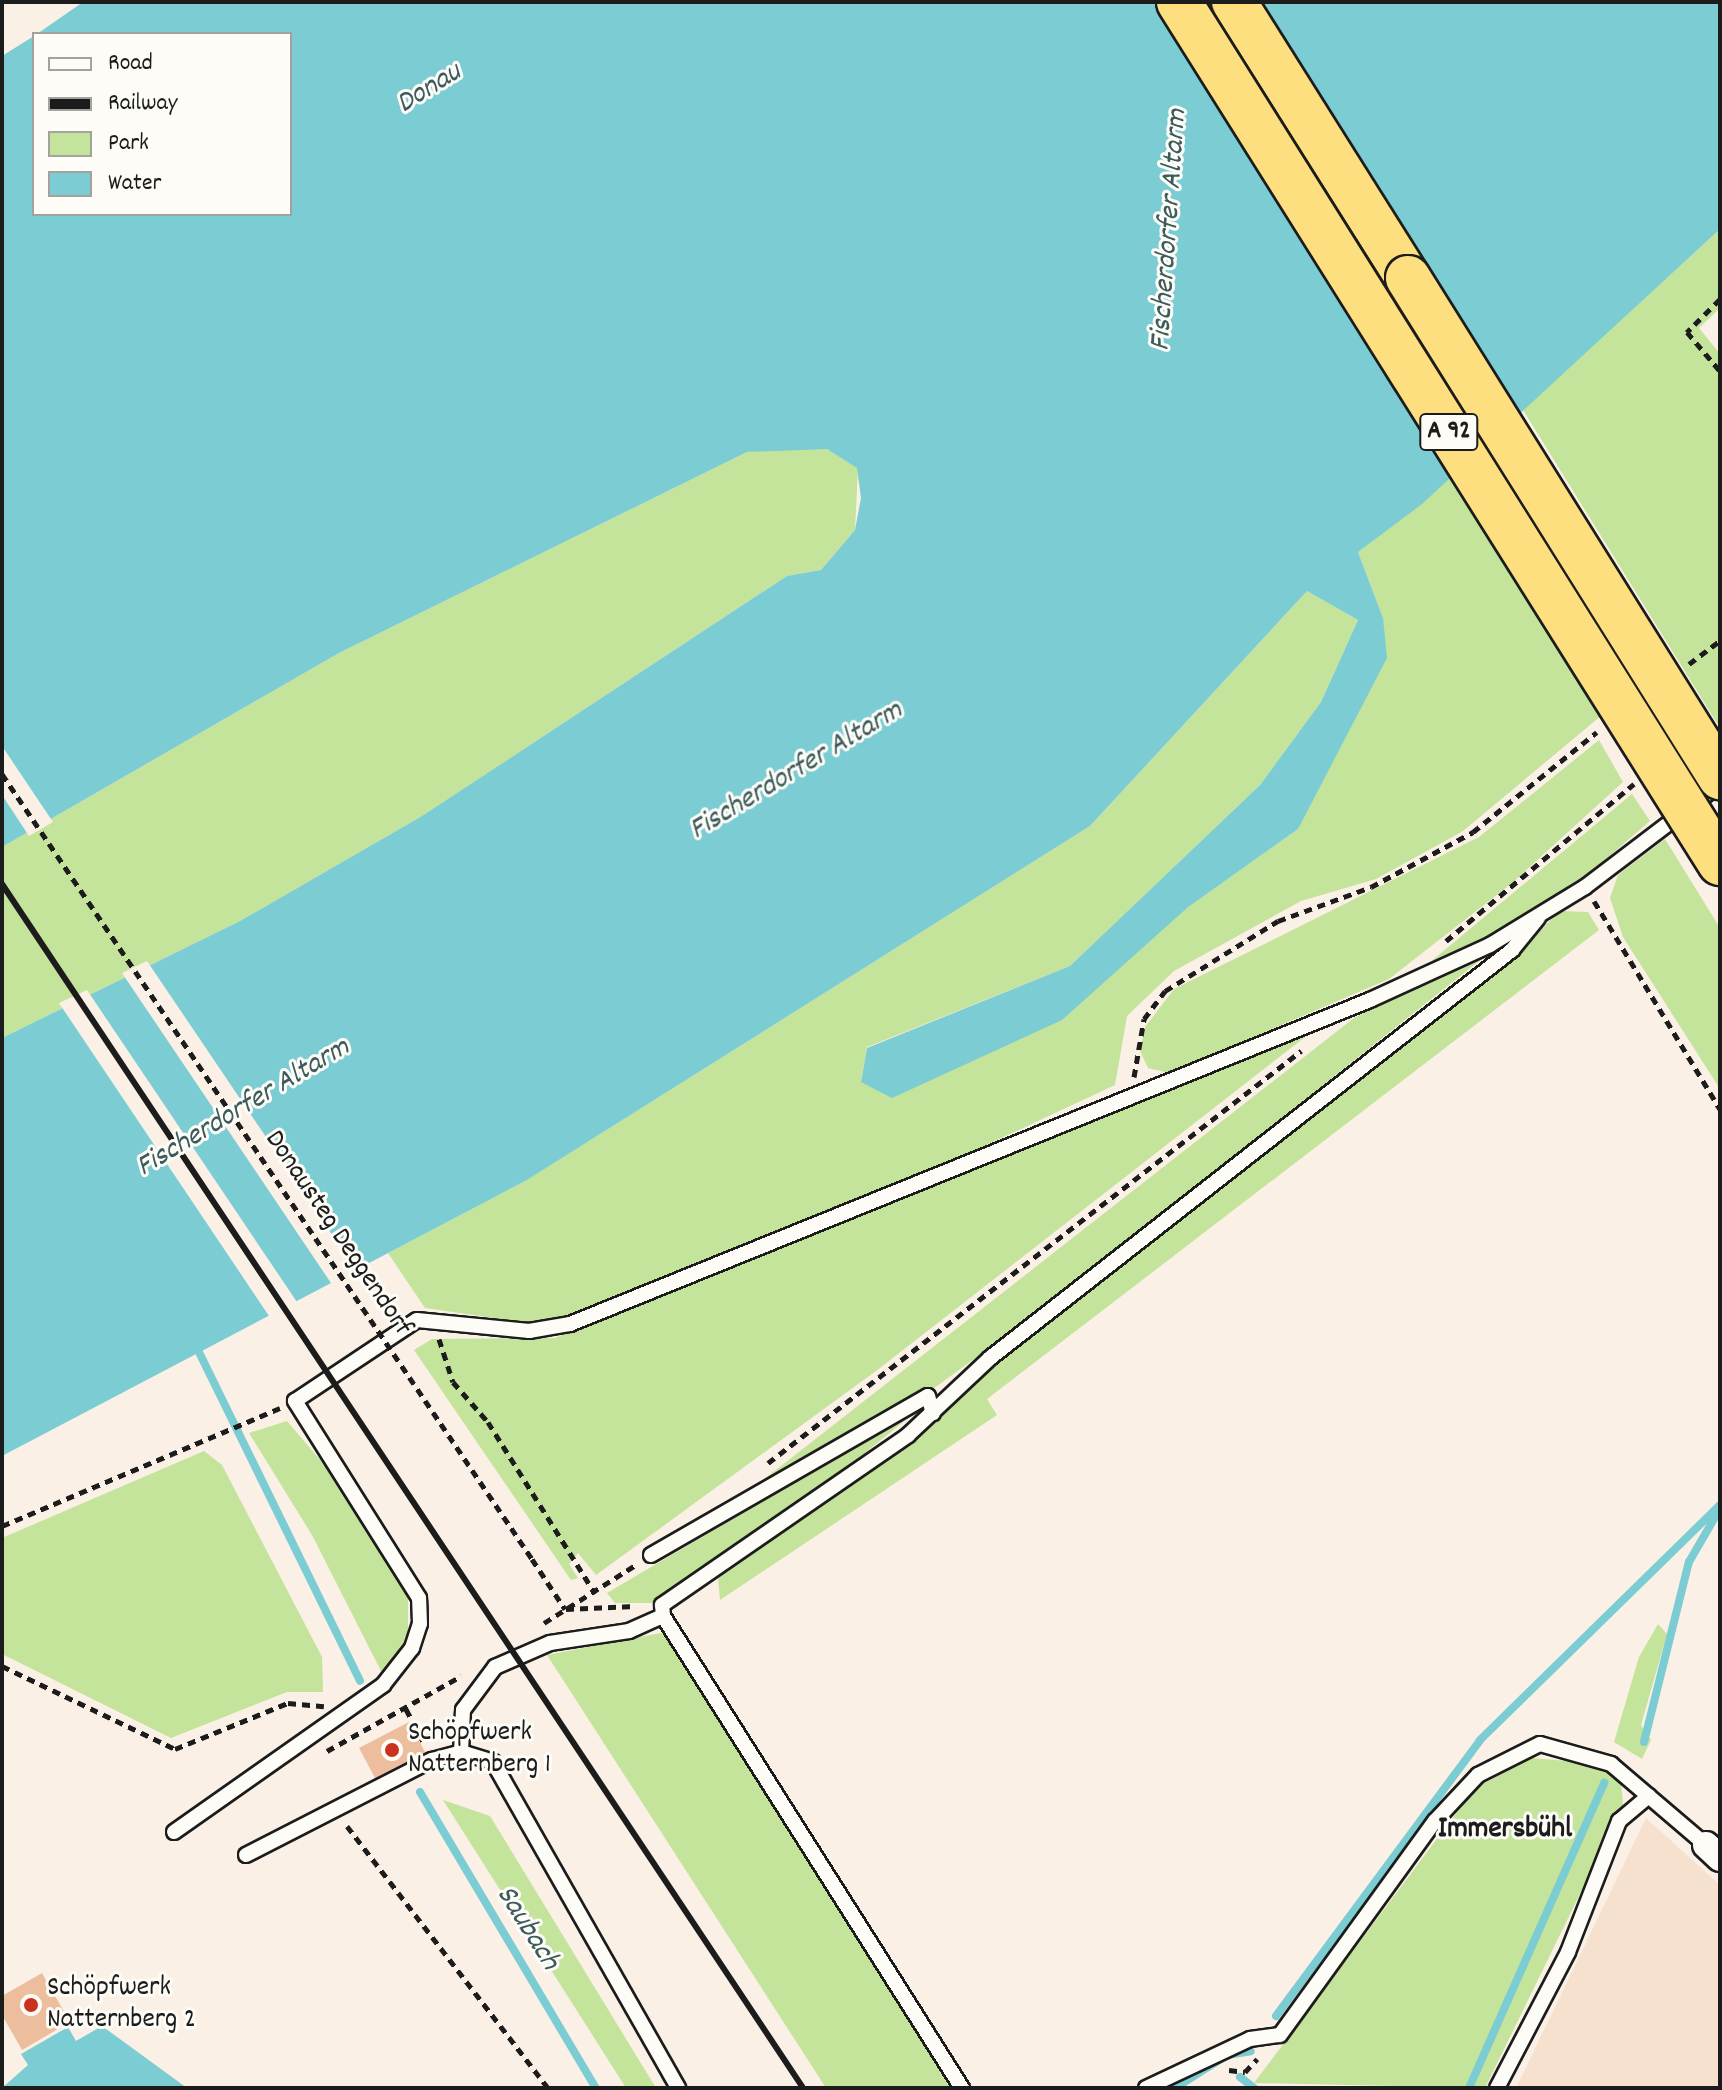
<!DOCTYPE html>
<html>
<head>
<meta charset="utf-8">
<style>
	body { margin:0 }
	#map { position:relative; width:1722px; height:2090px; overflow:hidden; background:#faf0e5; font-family:Dekko,sans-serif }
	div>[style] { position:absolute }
	.built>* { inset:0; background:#f6e1cf }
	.green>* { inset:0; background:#c4e39b }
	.water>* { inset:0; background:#7bccd3 }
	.pier>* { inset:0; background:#faf0e5 }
	.stream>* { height:8px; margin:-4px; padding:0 4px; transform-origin:4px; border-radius:4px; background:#7bccd3 }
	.building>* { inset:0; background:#edbe9d }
	.path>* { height:5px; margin-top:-2.5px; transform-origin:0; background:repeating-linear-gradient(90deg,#1c1c1c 0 8px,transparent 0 14px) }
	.roads { filter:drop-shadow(2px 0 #1c1c1c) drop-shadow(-2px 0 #1c1c1c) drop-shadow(0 2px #1c1c1c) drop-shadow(0 -2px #1c1c1c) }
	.lane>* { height:14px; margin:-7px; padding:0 7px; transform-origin:7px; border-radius:7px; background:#fdfcf7 }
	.street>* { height:26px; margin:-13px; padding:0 13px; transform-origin:13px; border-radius:13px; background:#fdfcf7 }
	.highway>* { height:44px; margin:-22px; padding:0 22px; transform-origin:22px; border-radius:22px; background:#fedf80 }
	.rail>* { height:6px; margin:-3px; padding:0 3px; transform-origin:3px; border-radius:3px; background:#1c1c1c }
	.path-bridge>* { height:5px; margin-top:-2.5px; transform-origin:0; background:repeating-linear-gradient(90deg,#1c1c1c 0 8px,transparent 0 14px) }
	.bridges { filter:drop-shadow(2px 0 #1c1c1c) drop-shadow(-2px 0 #1c1c1c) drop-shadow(0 2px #1c1c1c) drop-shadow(0 -2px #1c1c1c) }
	.highway-bridge>* { height:44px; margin:-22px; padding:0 22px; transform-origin:22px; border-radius:22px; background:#fedf80 }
	.dots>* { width:22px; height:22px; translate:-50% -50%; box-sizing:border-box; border:4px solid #fdfcf7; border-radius:50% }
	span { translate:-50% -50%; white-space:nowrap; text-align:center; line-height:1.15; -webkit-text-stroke:6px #fdfcf7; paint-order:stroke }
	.shield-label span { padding:2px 6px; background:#fdfcf7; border:2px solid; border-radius:6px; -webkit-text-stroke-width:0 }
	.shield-label { font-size:26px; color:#1c1c1c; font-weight:700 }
	.street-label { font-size:28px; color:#1c1c1c }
	.poi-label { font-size:28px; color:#1c1c1c }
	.left { translate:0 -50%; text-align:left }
	.water-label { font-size:30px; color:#3d5a5c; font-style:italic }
	.neighbourhood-label { font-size:30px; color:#1c1c1c; font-weight:700 }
	.frame { position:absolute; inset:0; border:4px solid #1c1c1c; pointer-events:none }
	.legend { position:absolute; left:32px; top:32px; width:260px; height:184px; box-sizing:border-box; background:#fdfcf7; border:2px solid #a3a29f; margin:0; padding:10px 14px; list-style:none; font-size:24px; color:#1c1c1c }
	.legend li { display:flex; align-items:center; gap:16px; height:40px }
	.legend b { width:40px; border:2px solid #a3a29f }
</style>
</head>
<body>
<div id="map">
	<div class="built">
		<div style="clip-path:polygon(1646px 1818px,1720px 1885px,1720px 2088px,1516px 2088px)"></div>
	</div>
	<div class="green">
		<div style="clip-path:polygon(1720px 229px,1720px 308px,1699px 328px,1720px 354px,1720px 728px,1523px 410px)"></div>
		<div style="clip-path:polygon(801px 447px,827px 449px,858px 468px,855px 530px,821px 570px,787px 576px,422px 816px,240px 921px,2px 1038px,2px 847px,339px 653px,747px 452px)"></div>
		<div style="clip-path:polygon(1456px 473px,1602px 715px,1463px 831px,1376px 879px,1301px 901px,1174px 971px,1127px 1016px,1115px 1085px,832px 1217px,594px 1314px,522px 1322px,425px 1308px,388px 1253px,527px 1180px,1090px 826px,1307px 591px,1358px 620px,1321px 702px,1260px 785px,1070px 966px,867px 1047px,861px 1082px,1187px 908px,1298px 829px,1383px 618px,1358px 552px)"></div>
		<div style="clip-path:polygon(1599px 740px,1623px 782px,1512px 883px,1389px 979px,1169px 1073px,1148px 1068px,1140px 1051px,1145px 1027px,1174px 989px,1479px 837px)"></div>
		<div style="clip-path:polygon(1632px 794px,1650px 821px,1593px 870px,1494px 933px,1429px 963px)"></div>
		<div style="clip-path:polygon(1665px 839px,1720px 928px,1720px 1089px,1623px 937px,1610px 898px,1618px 875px)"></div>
		<div style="clip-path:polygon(1559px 911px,1588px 912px,1599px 930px,987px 1399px,997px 1415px,720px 1600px,718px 1578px,894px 1456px,985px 1370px,1517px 956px)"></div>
		<div style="clip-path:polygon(1503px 942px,1026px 1321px,937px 1386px,717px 1516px,1354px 1018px)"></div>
		<div style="clip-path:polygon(1309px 1034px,876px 1371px,596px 1575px,578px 1553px,569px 1564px,578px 1578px,571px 1580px,414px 1350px,432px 1339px,555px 1338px)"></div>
		<div style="clip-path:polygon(918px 1410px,799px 1506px,653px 1603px,615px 1603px,607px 1593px)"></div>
		<div style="clip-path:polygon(287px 1421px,343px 1487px,408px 1592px,408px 1636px,382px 1673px,312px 1535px,249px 1433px)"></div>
		<div style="clip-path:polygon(204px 1451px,222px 1465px,322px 1657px,323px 1692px,287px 1692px,171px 1738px,2px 1654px,2px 1538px)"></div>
		<div style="clip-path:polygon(1658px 1624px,1667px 1634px,1641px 1725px,1651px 1740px,1642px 1759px,1614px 1742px,1639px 1657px)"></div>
		<div style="clip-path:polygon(666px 1632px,731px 1732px,950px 2088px,826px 2088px,547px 1655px)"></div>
		<div style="clip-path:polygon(1532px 1758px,1590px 1763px,1621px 1780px,1623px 1806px,1485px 2088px,1254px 2083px,1475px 1788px)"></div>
		<div style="clip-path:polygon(443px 1800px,490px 1816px,656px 2088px,626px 2088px)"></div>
	</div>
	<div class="water">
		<div style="clip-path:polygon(83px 2px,1720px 2px,1720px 229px,1422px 504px,1358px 552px,1383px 618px,1387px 658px,1298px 829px,1187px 908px,1062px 1020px,892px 1098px,861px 1082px,867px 1048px,1070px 966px,1260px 785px,1321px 702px,1358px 620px,1307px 591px,1090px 826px,527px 1180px,2px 1456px,2px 1038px,240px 921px,422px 816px,787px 576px,821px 570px,855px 530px,861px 498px,857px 468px,827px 449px,747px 452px,339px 653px,2px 847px,2px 56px,34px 36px,34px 214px,290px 214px,290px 34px,37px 34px)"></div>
		<div style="clip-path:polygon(102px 2026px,187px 2088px,2px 2088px,28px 2065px,21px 2054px,68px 2027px,76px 2041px)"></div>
	</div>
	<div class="pier">
		<div style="clip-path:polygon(2px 746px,53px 822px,29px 836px,2px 795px)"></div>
		<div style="clip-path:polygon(147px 961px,358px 1273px,333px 1286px,122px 973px)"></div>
		<div style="clip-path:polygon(87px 990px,299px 1305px,271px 1319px,59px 1003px)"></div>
	</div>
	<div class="stream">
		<div style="left:195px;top:1344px;width:375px;rotate:63.9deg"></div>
		<div style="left:1644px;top:1742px;width:186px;rotate:-76deg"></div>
		<div style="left:1689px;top:1562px;width:58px;rotate:-59.9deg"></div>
		<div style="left:420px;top:1792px;width:344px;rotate:59.3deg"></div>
		<div style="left:1276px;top:2016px;width:343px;rotate:-53.5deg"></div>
		<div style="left:1480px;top:1740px;width:336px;rotate:-44.4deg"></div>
		<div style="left:1240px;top:2077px;width:18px;rotate:38deg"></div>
		<div style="left:1175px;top:2088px;width:62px;rotate:-32.4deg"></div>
		<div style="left:1227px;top:2055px;width:24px;rotate:-9deg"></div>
		<div style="left:1469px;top:2088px;width:334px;rotate:-66.1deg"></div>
	</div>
	<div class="building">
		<div style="clip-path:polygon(409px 1722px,425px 1752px,375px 1778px,359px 1748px)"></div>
		<div style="clip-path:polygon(42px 1973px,70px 2022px,22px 2050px,2px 2015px,2px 1996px)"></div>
	</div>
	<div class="path">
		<div style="left:1720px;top:299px;width:47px;rotate:135deg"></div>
		<div style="left:1687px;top:332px;width:51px;rotate:49.8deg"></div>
		<div style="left:1689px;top:664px;width:39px;rotate:-37deg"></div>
		<div style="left:1594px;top:901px;width:243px;rotate:58.8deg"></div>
		<div style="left:1446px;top:941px;width:245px;rotate:-39.9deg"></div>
		<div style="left:1134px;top:1077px;width:59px;rotate:-80.2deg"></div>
		<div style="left:1144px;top:1019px;width:35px;rotate:-53deg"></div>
		<div style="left:1165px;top:991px;width:133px;rotate:-31.8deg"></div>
		<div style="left:1278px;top:921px;width:99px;rotate:-20.1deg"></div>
		<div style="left:1371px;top:887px;width:116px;rotate:-28.3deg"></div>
		<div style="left:1473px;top:832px;width:159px;rotate:-38.9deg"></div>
		<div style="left:439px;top:1339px;width:45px;rotate:72deg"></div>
		<div style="left:453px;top:1382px;width:53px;rotate:48.8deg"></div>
		<div style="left:488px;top:1422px;width:202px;rotate:58deg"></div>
		<div style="left:768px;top:1463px;width:674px;rotate:-37.7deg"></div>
		<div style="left:2px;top:1526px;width:302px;rotate:-23deg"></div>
		<div style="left:532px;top:1559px;width:60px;rotate:56.6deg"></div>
		<div style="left:566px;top:1609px;width:69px;rotate:-2.5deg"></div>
		<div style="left:544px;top:1623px;width:110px;rotate:-32.4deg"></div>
		<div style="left:2px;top:1666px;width:192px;rotate:25.6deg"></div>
		<div style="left:175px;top:1749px;width:122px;rotate:-22.2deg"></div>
		<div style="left:288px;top:1703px;width:36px;rotate:5deg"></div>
		<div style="left:406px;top:1709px;width:41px;rotate:62.2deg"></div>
		<div style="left:327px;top:1751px;width:154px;rotate:-29.2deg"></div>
		<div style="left:347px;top:1826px;width:330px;rotate:52.5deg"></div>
		<div style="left:1229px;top:2070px;width:16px;rotate:7deg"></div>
		<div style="left:1245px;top:2072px;width:18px;rotate:-47deg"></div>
	</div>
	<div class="roads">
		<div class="lane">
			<div style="left:651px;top:1555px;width:319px;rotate:-29.9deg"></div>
			<div style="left:928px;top:1396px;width:18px;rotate:74deg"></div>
			<div style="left:663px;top:1616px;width:559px;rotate:57.65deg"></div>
			<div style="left:461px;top:1752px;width:42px;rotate:-87.3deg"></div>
			<div style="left:463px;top:1710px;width:54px;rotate:-53.3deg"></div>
			<div style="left:495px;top:1667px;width:60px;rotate:-23.6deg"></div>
			<div style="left:550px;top:1643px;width:80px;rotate:-8.6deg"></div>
			<div style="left:629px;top:1631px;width:37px;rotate:-24deg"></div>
			<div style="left:663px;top:1616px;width:11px;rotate:-95deg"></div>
			<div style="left:662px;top:1605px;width:299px;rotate:-34.6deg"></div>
			<div style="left:908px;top:1435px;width:112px;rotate:-43.2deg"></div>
			<div style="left:990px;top:1358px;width:663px;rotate:-38.01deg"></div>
			<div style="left:1512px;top:950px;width:41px;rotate:-50.9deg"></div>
			<div style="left:174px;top:1832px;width:256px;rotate:-35.1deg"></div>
			<div style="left:383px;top:1685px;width:47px;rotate:-51.9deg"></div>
			<div style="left:412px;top:1648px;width:25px;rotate:-72deg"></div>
			<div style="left:420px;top:1624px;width:26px;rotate:-92deg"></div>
			<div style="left:419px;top:1598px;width:233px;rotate:-122.2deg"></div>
			<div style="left:295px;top:1401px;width:146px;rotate:-33.6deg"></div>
			<div style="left:417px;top:1320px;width:113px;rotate:5.6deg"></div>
			<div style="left:529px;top:1331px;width:42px;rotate:-9.7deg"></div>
			<div style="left:570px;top:1324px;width:863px;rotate:-22.05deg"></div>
			<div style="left:1370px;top:1000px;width:132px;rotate:-24.6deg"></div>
			<div style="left:1490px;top:945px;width:111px;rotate:-31.4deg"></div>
			<div style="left:1585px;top:887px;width:170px;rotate:-37.3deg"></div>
			<div style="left:246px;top:1855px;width:209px;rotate:-27.1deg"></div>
			<div style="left:432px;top:1760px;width:30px;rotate:-15deg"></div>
			<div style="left:461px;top:1752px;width:34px;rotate:17deg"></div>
			<div style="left:493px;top:1762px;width:375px;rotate:60.4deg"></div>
			<div style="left:1146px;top:2088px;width:115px;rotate:-25.2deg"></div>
			<div style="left:1250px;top:2039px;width:30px;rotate:-8deg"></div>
			<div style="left:1280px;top:2035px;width:264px;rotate:-54.1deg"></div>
			<div style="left:1435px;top:1821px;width:63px;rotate:-46.9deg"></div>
			<div style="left:1478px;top:1775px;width:69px;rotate:-26.6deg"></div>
			<div style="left:1540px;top:1744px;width:74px;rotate:15.7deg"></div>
			<div style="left:1611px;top:1764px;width:125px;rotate:40.5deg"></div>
			<div style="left:1497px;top:2088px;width:153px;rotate:-62.4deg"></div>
			<div style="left:1568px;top:1952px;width:141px;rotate:-68.7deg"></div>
			<div style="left:1619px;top:1821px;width:39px;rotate:-40deg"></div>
		</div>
		<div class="street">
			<div style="left:1706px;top:1845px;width:19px;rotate:43deg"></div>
		</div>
		<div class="highway">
			<div style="left:1234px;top:2px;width:326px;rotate:57.8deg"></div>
		</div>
	</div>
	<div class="rail">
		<div style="left:2px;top:884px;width:1446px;rotate:56.36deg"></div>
	</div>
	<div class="path-bridge">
		<div style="left:2px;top:774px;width:947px;rotate:55.97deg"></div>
	</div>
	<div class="bridges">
		<div class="highway-bridge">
			<div style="left:1179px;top:2px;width:1017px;rotate:57.86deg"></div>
			<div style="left:1408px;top:278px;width:589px;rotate:57.98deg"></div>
		</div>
	</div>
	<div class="dots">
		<div style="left:392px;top:1750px;background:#c8321e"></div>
		<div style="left:31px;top:2005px;background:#c8321e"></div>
	</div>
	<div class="shield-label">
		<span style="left:1449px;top:432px">A 92</span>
	</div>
	<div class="street-label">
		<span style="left:337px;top:1234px;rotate:56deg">Donausteg Deggendorf</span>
	</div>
	<div class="poi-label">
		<span class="left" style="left:408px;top:1750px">Schöpfwerk<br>Natternberg 1</span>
		<span class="left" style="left:47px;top:2005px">Schöpfwerk<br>Natternberg 2</span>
	</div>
	<div class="water-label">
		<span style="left:430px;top:90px;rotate:-32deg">Donau</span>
		<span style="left:1171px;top:230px;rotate:-86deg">Fischerdorfer Altarm</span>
		<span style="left:797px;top:772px;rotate:-31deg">Fischerdorfer Altarm</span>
		<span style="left:244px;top:1109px;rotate:-31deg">Fischerdorfer Altarm</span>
		<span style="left:526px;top:1929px;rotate:58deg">Saubach</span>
	</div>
	<div class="neighbourhood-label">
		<span style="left:1505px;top:1831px">Immersbühl</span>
	</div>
	<div class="frame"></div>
	<ul class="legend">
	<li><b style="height:10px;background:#fdfcf7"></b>Road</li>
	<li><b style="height:10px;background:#1c1c1c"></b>Railway</li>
	<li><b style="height:22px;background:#c4e39b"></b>Park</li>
	<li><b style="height:22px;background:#7bccd3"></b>Water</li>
	</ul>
</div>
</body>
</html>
